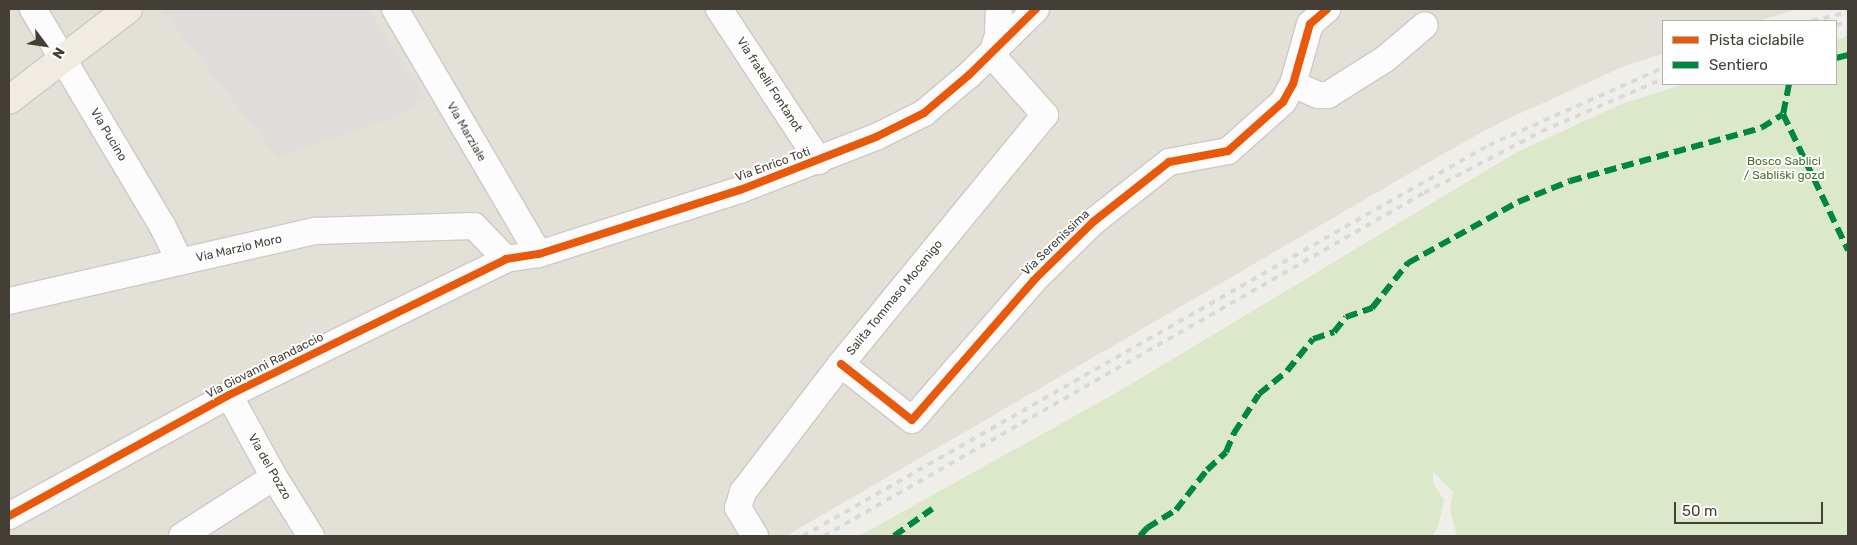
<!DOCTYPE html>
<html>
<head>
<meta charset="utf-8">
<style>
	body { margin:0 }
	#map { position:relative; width:1857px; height:545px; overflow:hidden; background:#efeee9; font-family:Rubik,sans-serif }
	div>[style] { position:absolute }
	.residential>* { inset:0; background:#e3e0d7 }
	.green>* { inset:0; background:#dce8ca }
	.parking>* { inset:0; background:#deddd9 }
	.roads { filter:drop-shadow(1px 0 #cccac5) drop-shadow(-1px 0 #cccac5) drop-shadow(0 1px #cccac5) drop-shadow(0 -1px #cccac5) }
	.minor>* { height:26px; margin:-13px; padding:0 13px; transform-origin:13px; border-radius:13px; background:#fdfcfc }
	.major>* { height:28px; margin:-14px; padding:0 14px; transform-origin:14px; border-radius:14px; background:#f0ece4 }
	.rail>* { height:4px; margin-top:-2px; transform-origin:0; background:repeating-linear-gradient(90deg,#d9d9d8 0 6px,transparent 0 12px) }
	.quiet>* { height:6px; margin-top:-3px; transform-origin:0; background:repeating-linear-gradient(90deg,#00873e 0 12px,transparent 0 18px) }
	.cycleway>* { height:8px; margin:-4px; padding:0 4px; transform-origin:4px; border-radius:4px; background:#e8590c }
	span { translate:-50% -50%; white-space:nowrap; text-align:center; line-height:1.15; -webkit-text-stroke:4px #fff; paint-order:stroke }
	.street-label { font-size:12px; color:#443f36 }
	.park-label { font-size:12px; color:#46722d }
	.frame { position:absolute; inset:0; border:10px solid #443f36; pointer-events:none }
	.legend { position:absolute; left:1662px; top:20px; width:175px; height:65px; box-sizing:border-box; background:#fff; border:1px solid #b4b2af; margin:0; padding:6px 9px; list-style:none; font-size:15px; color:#443f36 }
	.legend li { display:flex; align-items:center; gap:10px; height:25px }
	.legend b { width:25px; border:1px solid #b4b2af }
	.north { position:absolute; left:20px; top:20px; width:50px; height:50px; -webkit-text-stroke:4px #fff; paint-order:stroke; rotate:121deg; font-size:14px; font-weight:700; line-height:20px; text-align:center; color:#443f36 }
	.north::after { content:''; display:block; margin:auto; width:18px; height:22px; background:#443f36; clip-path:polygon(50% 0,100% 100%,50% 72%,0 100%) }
	.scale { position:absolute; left:1674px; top:502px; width:149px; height:22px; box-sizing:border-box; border:2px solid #443f36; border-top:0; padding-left:6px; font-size:15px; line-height:18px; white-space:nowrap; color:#443f36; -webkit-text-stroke:4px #fff; paint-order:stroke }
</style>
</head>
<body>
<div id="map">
	<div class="residential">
		<div style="clip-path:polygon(9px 9px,1799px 9px,1757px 21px,1663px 21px,1663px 54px,1627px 65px,1503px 121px,1462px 143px,786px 536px,9px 536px)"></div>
	</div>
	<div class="green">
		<div style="clip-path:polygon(1848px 36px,1848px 536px,1457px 536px,1450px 510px,1453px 492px,1433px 471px,1433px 483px,1444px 500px,1438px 527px,1432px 536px,859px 536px,1116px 393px,1517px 152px,1622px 104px,1684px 84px,1836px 84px,1836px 40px)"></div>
	</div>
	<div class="parking">
		<div style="clip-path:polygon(166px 9px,368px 9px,425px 98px,397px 116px,277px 157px,163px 11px)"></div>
	</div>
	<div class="roads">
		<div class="minor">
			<div style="left:33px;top:9px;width:252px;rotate:59.2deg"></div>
			<div style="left:162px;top:225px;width:41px;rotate:64.1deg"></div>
			<div style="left:395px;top:9px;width:284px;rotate:59.6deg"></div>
			<div style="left:719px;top:9px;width:182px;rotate:56.7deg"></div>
			<div style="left:992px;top:54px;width:20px;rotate:-72deg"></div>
			<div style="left:998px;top:35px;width:26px;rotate:-88deg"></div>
			<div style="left:1293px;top:84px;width:27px;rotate:24deg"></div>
			<div style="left:1318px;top:95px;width:10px"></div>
			<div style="left:1328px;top:95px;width:67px;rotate:-32.3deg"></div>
			<div style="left:1385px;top:59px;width:52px;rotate:-40.4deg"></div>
			<div style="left:9px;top:301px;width:314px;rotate:-12.9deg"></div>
			<div style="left:315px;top:231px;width:159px;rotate:-1.8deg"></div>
			<div style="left:474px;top:226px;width:46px;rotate:45.9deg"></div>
			<div style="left:841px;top:364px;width:90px;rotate:38.3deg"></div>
			<div style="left:912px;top:420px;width:186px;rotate:-48.9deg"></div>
			<div style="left:1034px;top:280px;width:83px;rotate:-44.5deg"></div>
			<div style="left:1093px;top:222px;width:97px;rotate:-38.3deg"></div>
			<div style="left:1169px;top:162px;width:60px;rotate:-10.6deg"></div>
			<div style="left:1228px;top:151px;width:74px;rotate:-41.7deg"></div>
			<div style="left:1283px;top:102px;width:21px;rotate:-61deg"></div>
			<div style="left:1293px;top:84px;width:62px;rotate:-74.2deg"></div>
			<div style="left:1310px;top:24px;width:23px;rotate:-41deg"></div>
			<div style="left:229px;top:395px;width:94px;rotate:61.2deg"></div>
			<div style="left:274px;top:477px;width:70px;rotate:57.9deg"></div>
			<div style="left:9px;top:516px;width:251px;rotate:-28.8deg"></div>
			<div style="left:229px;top:395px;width:309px;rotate:-26.1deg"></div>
			<div style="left:506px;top:259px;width:33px;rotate:-9deg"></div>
			<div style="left:539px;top:254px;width:211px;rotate:-17.7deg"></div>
			<div style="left:740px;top:190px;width:146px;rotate:-21.3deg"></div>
			<div style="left:876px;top:137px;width:54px;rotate:-26.6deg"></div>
			<div style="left:924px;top:113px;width:59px;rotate:-40.2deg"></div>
			<div style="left:969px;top:75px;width:94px;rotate:-44.6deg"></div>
			<div style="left:182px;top:536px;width:109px;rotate:-32.7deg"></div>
			<div style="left:755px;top:536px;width:33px;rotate:-121deg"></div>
			<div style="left:738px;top:508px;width:17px;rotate:-73deg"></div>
			<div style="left:743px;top:492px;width:161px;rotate:-52.6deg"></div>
			<div style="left:841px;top:364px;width:322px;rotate:-50.7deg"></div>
			<div style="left:1045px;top:115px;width:81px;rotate:-131.5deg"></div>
		</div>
		<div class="major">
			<div style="left:9px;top:100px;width:150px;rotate:-37.4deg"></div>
		</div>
	</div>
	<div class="rail">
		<div style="left:1812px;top:21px;width:37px;rotate:-14deg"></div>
		<div style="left:1836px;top:25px;width:12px;rotate:-14deg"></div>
		<div style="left:803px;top:536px;width:790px;rotate:-29.68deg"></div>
		<div style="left:1489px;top:145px;width:190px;rotate:-23.9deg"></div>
		<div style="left:824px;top:536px;width:691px;rotate:-29.76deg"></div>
		<div style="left:1424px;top:193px;width:133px;rotate:-27.7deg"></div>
		<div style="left:1542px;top:131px;width:132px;rotate:-23.3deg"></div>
	</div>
	<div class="quiet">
		<div style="left:1836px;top:58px;width:12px;rotate:-14deg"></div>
		<div style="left:1789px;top:84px;width:31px;rotate:101deg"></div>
		<div style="left:1783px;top:114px;width:151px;rotate:64.5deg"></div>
		<div style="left:894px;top:536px;width:47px;rotate:-35.4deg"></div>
		<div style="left:1140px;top:536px;width:11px;rotate:-49deg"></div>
		<div style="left:1147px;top:528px;width:34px;rotate:-32deg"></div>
		<div style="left:1176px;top:510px;width:51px;rotate:-52.2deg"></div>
		<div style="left:1207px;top:470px;width:26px;rotate:-43deg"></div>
		<div style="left:1226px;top:452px;width:21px;rotate:-67deg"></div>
		<div style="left:1234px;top:433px;width:46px;rotate:-57.3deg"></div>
		<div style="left:1259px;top:394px;width:36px;rotate:-39deg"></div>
		<div style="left:1287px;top:371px;width:41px;rotate:-50.9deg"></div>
		<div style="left:1313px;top:339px;width:22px;rotate:-18deg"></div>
		<div style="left:1334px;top:332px;width:19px;rotate:-51deg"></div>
		<div style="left:1346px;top:317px;width:28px;rotate:-19deg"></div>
		<div style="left:1372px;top:308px;width:58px;rotate:-51.3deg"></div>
		<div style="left:1408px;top:263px;width:126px;rotate:-29deg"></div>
		<div style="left:1518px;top:202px;width:56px;rotate:-22deg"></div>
		<div style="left:1570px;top:181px;width:198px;rotate:-15.5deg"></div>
		<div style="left:1761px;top:128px;width:26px;rotate:-32deg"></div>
	</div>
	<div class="cycleway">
		<div style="left:841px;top:364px;width:90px;rotate:38.3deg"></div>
		<div style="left:912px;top:420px;width:186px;rotate:-48.9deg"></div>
		<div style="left:1034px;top:280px;width:83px;rotate:-44.5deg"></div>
		<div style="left:1093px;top:222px;width:97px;rotate:-38.3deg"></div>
		<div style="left:1169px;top:162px;width:60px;rotate:-10.6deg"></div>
		<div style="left:1228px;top:151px;width:74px;rotate:-41.7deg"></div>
		<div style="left:1283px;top:102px;width:21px;rotate:-61deg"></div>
		<div style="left:1293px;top:84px;width:62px;rotate:-74.2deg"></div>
		<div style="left:1310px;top:24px;width:23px;rotate:-41deg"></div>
		<div style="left:9px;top:516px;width:251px;rotate:-28.8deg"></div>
		<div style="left:229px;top:395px;width:309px;rotate:-26.1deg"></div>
		<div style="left:506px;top:259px;width:33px;rotate:-9deg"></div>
		<div style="left:539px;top:254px;width:211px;rotate:-17.7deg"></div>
		<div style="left:740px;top:190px;width:146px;rotate:-21.3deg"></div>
		<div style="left:876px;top:137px;width:54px;rotate:-26.6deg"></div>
		<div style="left:924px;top:113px;width:59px;rotate:-40.2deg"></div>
		<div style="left:969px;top:75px;width:94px;rotate:-44.6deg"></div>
	</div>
	<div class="street-label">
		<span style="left:769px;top:85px;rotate:57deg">Via fratelli Fontanot</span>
		<span style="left:466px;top:132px;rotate:60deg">Via Marziale</span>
		<span style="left:108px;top:135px;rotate:59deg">Via Pucino</span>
		<span style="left:773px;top:165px;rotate:-20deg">Via Enrico Toti</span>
		<span style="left:1056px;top:243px;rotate:-44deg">Via Serenissima</span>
		<span style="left:239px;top:249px;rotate:-13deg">Via Marzio Moro</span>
		<span style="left:895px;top:298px;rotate:-51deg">Salita Tommaso Mocenigo</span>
		<span style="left:265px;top:366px;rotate:-27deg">Via Giovanni Randaccio</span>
		<span style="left:269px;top:467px;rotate:60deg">Via del Pozzo</span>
	</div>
	<div class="park-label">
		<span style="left:1784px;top:169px">Bosco Sablici<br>/ Sabliški gozd</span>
	</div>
	<div class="frame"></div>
	<ul class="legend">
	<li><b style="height:6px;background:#e8590c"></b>Pista ciclabile</li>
	<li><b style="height:6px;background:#00873e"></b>Sentiero</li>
	</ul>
	<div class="north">N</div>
	<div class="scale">50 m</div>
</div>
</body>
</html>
